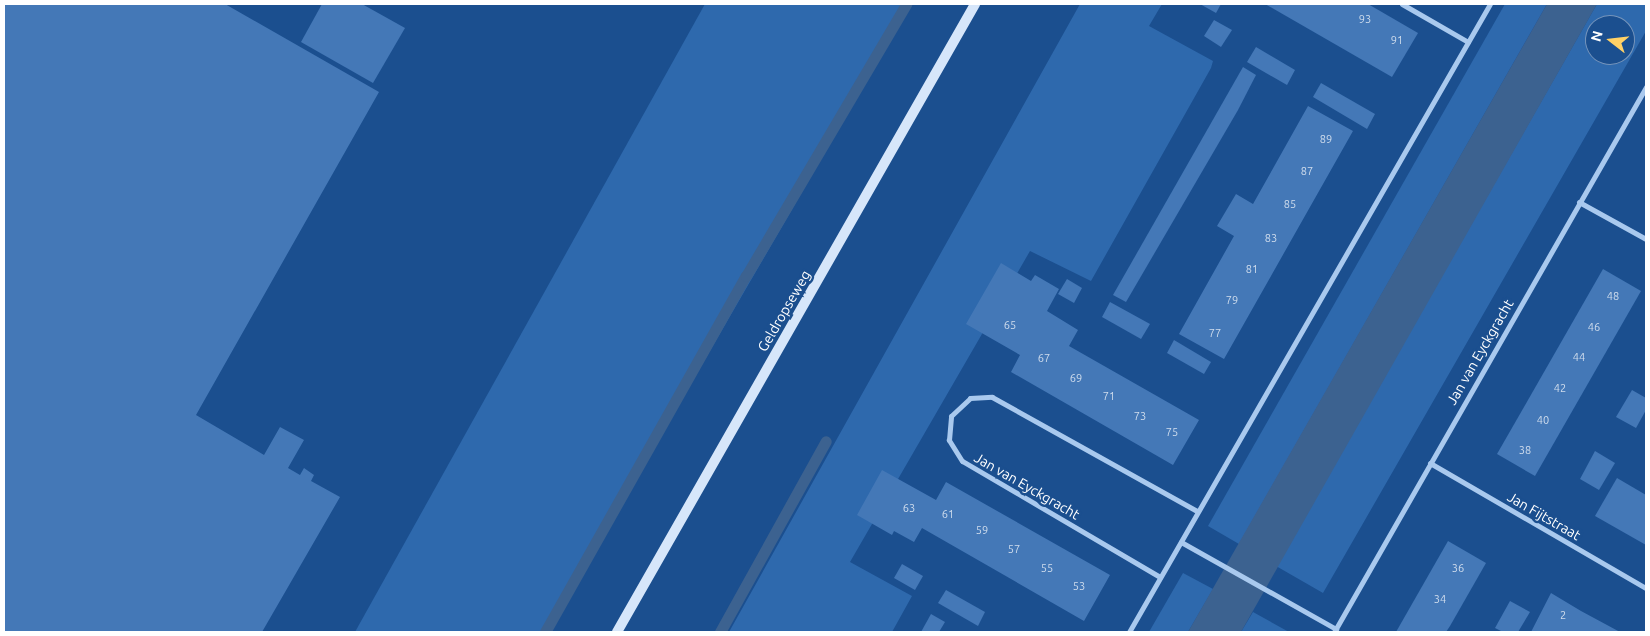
<!DOCTYPE html>
<html>
<head>
<meta charset="utf-8">
<style>
	body { margin:0 }
	#map { position:relative; width:1650px; height:636px; overflow:hidden; background:#1b4f8f; font-family:Ubuntu,sans-serif }
	div>[style] { position:absolute }
	.green>* { inset:0; background:#2e69ad }
	.water>* { inset:0; background:#3c6290 }
	.stream>* { height:11px; margin:-5.5px; padding:0 5.5px; transform-origin:5.5px; border-radius:5.5px; background:#3c6290 }
	.building>* { inset:0; background:#4478b7 }
	.street>* { height:5px; margin:-2.5px; padding:0 2.5px; transform-origin:2.5px; border-radius:2.5px; background:#a9c9ee }
	.secondary>* { height:10px; margin:-5px; padding:0 5px; transform-origin:5px; border-radius:5px; background:#d6e6fa }
	span { translate:-50% -50%; white-space:nowrap; text-align:center; line-height:1.15; -webkit-text-stroke:5px #1b4f8f; paint-order:stroke }
	.number-label { font-size:11px; color:#d0dded }
	.number-label span { -webkit-text-stroke-width:0 }
	.street-label { font-size:14px; color:#fff }
	.frame { position:absolute; inset:0; border:5px solid #fff; pointer-events:none }
	.north { position:absolute; left:1585px; top:15px; width:50px; height:50px; box-sizing:border-box; background:#1b4f8f; border:1px solid #7695bc; border-radius:50%; rotate:286deg; font-size:14px; font-weight:700; line-height:20px; text-align:center; color:#fff }
	.north::after { content:''; display:block; margin:auto; width:18px; height:22px; background:#ffd166; clip-path:polygon(50% 0,100% 100%,50% 72%,0 100%) }
</style>
</head>
<body>
<div id="map">
	<div class="green">
		<div style="clip-path:polygon(705px 4px,911px 4px,547px 632px,355px 632px)"></div>
		<div style="clip-path:polygon(1080px 4px,1162px 4px,1149px 26px,1213px 61px,1211px 68px,1091px 281px,1030px 251px,850px 562px,912px 596px,892px 632px,729px 632px)"></div>
		<div style="clip-path:polygon(1505px 4px,1547px 4px,1239px 544px,1208px 526px)"></div>
		<div style="clip-path:polygon(evenodd,1597px 4px,1646px 4px,1646px 31px,1323px 593px,1276px 566px,1597px 4px,1595px 25px,1625px 25px,1625px 55px,1595px 55px,1595px 25px)"></div>
		<div style="clip-path:polygon(1183px 573px,1213px 589px,1188px 632px,1149px 632px)"></div>
		<div style="clip-path:polygon(1253px 612px,1289px 632px,1241px 632px)"></div>
	</div>
	<div class="water">
		<div style="clip-path:polygon(1547px 4px,1597px 4px,1241px 632px,1188px 632px)"></div>
	</div>
	<div class="stream">
		<div style="left:545px;top:632px;width:409px;rotate:-60.6deg"></div>
		<div style="left:746px;top:276px;width:316px;rotate:-59.5deg"></div>
		<div style="left:720px;top:632px;width:218px;rotate:-61deg"></div>
	</div>
	<div class="building">
		<div style="clip-path:polygon(4px 4px,225px 4px,379px 92px,196px 415px,264px 455px,280px 427px,304px 440px,288px 468px,300px 475px,304px 468px,314px 475px,311px 481px,340px 497px,262px 632px,4px 632px)"></div>
		<div style="clip-path:polygon(322px 4px,362px 4px,405px 28px,373px 83px,301px 42px)"></div>
		<div style="clip-path:polygon(1200px 4px,1221px 4px,1216px 13px)"></div>
		<div style="clip-path:polygon(1265px 4px,1368px 4px,1418px 33px,1392px 77px)"></div>
		<div style="clip-path:polygon(1214px 20px,1232px 30px,1221px 47px,1204px 36px)"></div>
		<div style="clip-path:polygon(1256px 47px,1295px 70px,1287px 85px,1247px 62px)"></div>
		<div style="clip-path:polygon(1243px 67px,1256px 75px,1238px 110px,1126px 302px,1113px 295px)"></div>
		<div style="clip-path:polygon(1321px 83px,1375px 114px,1367px 129px,1313px 97px)"></div>
		<div style="clip-path:polygon(1308px 106px,1353px 131px,1224px 359px,1179px 334px,1234px 236px,1217px 226px,1236px 194px,1253px 204px)"></div>
		<div style="clip-path:polygon(1001px 263px,1031px 281px,1035px 275px,1059px 289px,1047px 311px,1078px 330px,1069px 346px,1199px 420px,1173px 465px,1011px 372px,1020px 355px,966px 324px)"></div>
		<div style="clip-path:polygon(1603px 269px,1641px 291px,1535px 476px,1497px 454px)"></div>
		<div style="clip-path:polygon(1067px 279px,1082px 288px,1074px 303px,1058px 294px)"></div>
		<div style="clip-path:polygon(1110px 302px,1150px 324px,1141px 339px,1102px 317px)"></div>
		<div style="clip-path:polygon(1174px 340px,1211px 362px,1204px 374px,1167px 353px)"></div>
		<div style="clip-path:polygon(1632px 390px,1646px 398px,1646px 410px,1636px 428px,1616px 417px)"></div>
		<div style="clip-path:polygon(1595px 451px,1615px 463px,1599px 490px,1580px 479px)"></div>
		<div style="clip-path:polygon(882px 470px,936px 500px,946px 482px,1110px 575px,1084px 621px,922px 528px,914px 542px,894px 531px,892px 535px,857px 515px)"></div>
		<div style="clip-path:polygon(1617px 478px,1646px 495px,1646px 545px,1595px 516px)"></div>
		<div style="clip-path:polygon(1448px 541px,1486px 563px,1450px 626px,1446px 632px,1396px 632px)"></div>
		<div style="clip-path:polygon(902px 564px,923px 576px,915px 590px,894px 578px)"></div>
		<div style="clip-path:polygon(946px 590px,985px 612px,978px 626px,938px 603px)"></div>
		<div style="clip-path:polygon(1551px 593px,1581px 611px,1620px 632px,1531px 632px)"></div>
		<div style="clip-path:polygon(1510px 601px,1530px 612px,1518px 632px,1503px 632px,1495px 628px)"></div>
		<div style="clip-path:polygon(931px 614px,945px 622px,939px 632px,921px 632px)"></div>
	</div>
	<div class="street">
		<div style="left:1402px;top:4px;width:76px;rotate:29.9deg"></div>
		<div style="left:1579px;top:202px;width:77px;rotate:28.9deg"></div>
		<div style="left:1430px;top:463px;width:250px;rotate:30.1deg"></div>
		<div style="left:1181px;top:542px;width:178px;rotate:29.3deg"></div>
		<div style="left:1160px;top:577px;width:229px;rotate:-149.6deg"></div>
		<div style="left:962px;top:461px;width:25px;rotate:-122deg"></div>
		<div style="left:949px;top:440px;width:24px;rotate:-85deg"></div>
		<div style="left:951px;top:416px;width:26px;rotate:-43deg"></div>
		<div style="left:970px;top:398px;width:22px;rotate:-3deg"></div>
		<div style="left:992px;top:397px;width:235px;rotate:29.1deg"></div>
		<div style="left:1129px;top:632px;width:724px;rotate:-60.11deg"></div>
		<div style="left:1334px;top:632px;width:628px;rotate:-60.21deg"></div>
	</div>
	<div class="secondary">
		<div style="left:617px;top:632px;width:723px;rotate:-60.31deg"></div>
	</div>
	<div class="number-label">
		<span style="left:1365px;top:19px">93</span>
		<span style="left:1397px;top:40px">91</span>
		<span style="left:1326px;top:139px">89</span>
		<span style="left:1307px;top:171px">87</span>
		<span style="left:1290px;top:204px">85</span>
		<span style="left:1271px;top:238px">83</span>
		<span style="left:1252px;top:269px">81</span>
		<span style="left:1613px;top:296px">48</span>
		<span style="left:1232px;top:300px">79</span>
		<span style="left:1010px;top:325px">65</span>
		<span style="left:1594px;top:327px">46</span>
		<span style="left:1215px;top:333px">77</span>
		<span style="left:1579px;top:357px">44</span>
		<span style="left:1044px;top:358px">67</span>
		<span style="left:1076px;top:378px">69</span>
		<span style="left:1560px;top:388px">42</span>
		<span style="left:1109px;top:396px">71</span>
		<span style="left:1140px;top:416px">73</span>
		<span style="left:1543px;top:420px">40</span>
		<span style="left:1172px;top:432px">75</span>
		<span style="left:1525px;top:450px">38</span>
		<span style="left:909px;top:508px">63</span>
		<span style="left:948px;top:514px">61</span>
		<span style="left:982px;top:530px">59</span>
		<span style="left:1014px;top:549px">57</span>
		<span style="left:1047px;top:568px">55</span>
		<span style="left:1458px;top:568px">36</span>
		<span style="left:1079px;top:586px">53</span>
		<span style="left:1440px;top:599px">34</span>
		<span style="left:1563px;top:615px">2</span>
	</div>
	<div class="street-label">
		<span style="left:784px;top:311px;rotate:-60deg">Geldropseweg</span>
		<span style="left:1480px;top:352px;rotate:-60deg">Jan van Eyckgracht</span>
		<span style="left:1027px;top:486px;rotate:30deg">Jan van Eyckgracht</span>
		<span style="left:1544px;top:516px;rotate:30deg">Jan Fijtstraat</span>
	</div>
	<div class="frame"></div>
	<div class="north">N</div>
</div>
</body>
</html>
